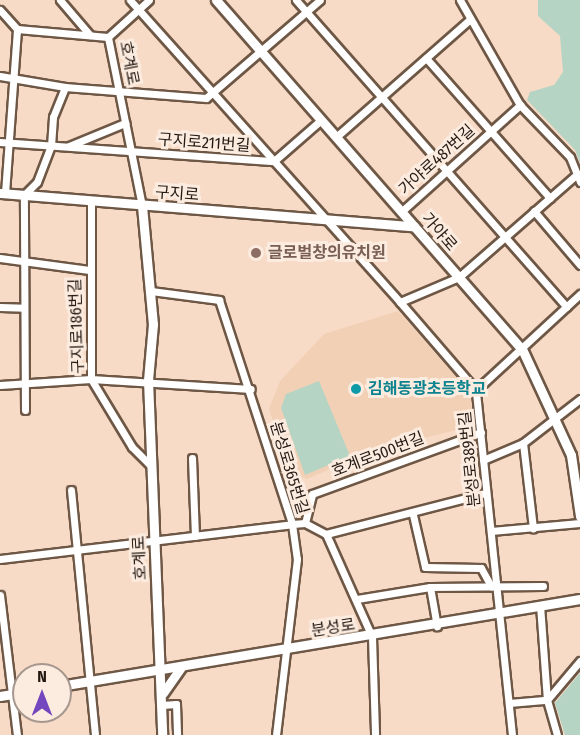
<!DOCTYPE html>
<html>
<head>
<meta charset="utf-8">
<style>
	body { margin:0 }
	#map { position:relative; width:580px; height:735px; overflow:hidden; background:#f7dbc7; font-family:"Fira Sans Condensed","Noto Sans KR",sans-serif }
	div>[style] { position:absolute }
	.built>* { inset:0; background:#f2d0b6 }
	.green>* { inset:0; background:#b6d4c4 }
	.roads { filter:drop-shadow(2px 0 #6e5745) drop-shadow(-2px 0 #6e5745) drop-shadow(0 2px #6e5745) drop-shadow(0 -2px #6e5745) }
	.street>* { height:7px; margin:-3.5px; padding:0 3.5px; transform-origin:3.5px; border-radius:3.5px; background:#fff }
	.secondary>* { height:9px; margin:-4.5px; padding:0 4.5px; transform-origin:4.5px; border-radius:4.5px; background:#fff }
	.dots>* { width:16px; height:16px; translate:-50% -50%; box-sizing:border-box; border:3px solid #fcebdf; border-radius:50% }
	span { translate:-50% -50%; white-space:nowrap; text-align:center; line-height:1.15; -webkit-text-stroke:6px #fcebdf; paint-order:stroke }
	.street-label { font-size:16px; color:#231912 }
	.education-label { font-size:16px; color:#785e54; font-weight:700 }
	.left { translate:0 -50%; text-align:left }
	.culture-label { font-size:16px; color:#0d838f; font-weight:700 }
	.north { position:absolute; left:12px; top:663px; width:60px; height:60px; box-sizing:border-box; background:#fcebdf; border:2px solid #a5978d; border-radius:50%; rotate:0deg; font-size:16px; font-weight:700; line-height:24px; text-align:center; color:#231912 }
	.north::after { content:''; display:block; margin:auto; width:21px; height:27px; background:#7447bf; clip-path:polygon(50% 0,100% 100%,50% 72%,0 100%) }
</style>
</head>
<body>
<div id="map">
	<div class="built">
		<div style="clip-path:polygon(398px 311px,471px 394px,473px 426px,374px 450px,307px 479px,289px 471px,269px 409px,280px 381px,324px 334px)"></div>
	</div>
	<div class="green">
		<div style="clip-path:polygon(538px 0,580px 0,580px 163px,575px 150px,527px 100px,530px 92px,554px 85px,563px 72px,560px 36px,538px 16px)"></div>
		<div style="clip-path:polygon(319px 381px,350px 456px,305px 475px,281px 408px,286px 394px)"></div>
		<div style="clip-path:polygon(580px 673px,580px 735px,565px 735px,555px 703px)"></div>
	</div>
	<div class="roads">
		<div class="street">
			<div style="left:60px;top:0;width:46px;rotate:49.4deg"></div>
			<div style="left:130px;top:0;width:405px;rotate:48.2deg"></div>
			<div style="left:400px;top:302px;width:64px;rotate:-23deg"></div>
			<div style="left:459px;top:277px;width:157px;rotate:-41.1deg"></div>
			<div style="left:296px;top:0;width:409px;rotate:48.6deg"></div>
			<div style="left:460px;top:0;width:121px;rotate:60.3deg"></div>
			<div style="left:520px;top:105px;width:72px;rotate:46.1deg"></div>
			<div style="left:570px;top:157px;width:27px;rotate:68deg"></div>
			<div style="left:0;top:10px;width:25px;rotate:48deg"></div>
			<div style="left:17px;top:29px;width:91px;rotate:5deg"></div>
			<div style="left:426px;top:58px;width:187px;rotate:48.5deg"></div>
			<div style="left:0;top:76px;width:66px;rotate:9.6deg"></div>
			<div style="left:65px;top:87px;width:141px;rotate:4.5deg"></div>
			<div style="left:206px;top:98px;width:150px;rotate:-40.7deg"></div>
			<div style="left:336px;top:137px;width:177px;rotate:-41.3deg"></div>
			<div style="left:0;top:142px;width:275px;rotate:4deg"></div>
			<div style="left:274px;top:161px;width:62px;rotate:-41.1deg"></div>
			<div style="left:69px;top:146px;width:61px;rotate:-22.3deg"></div>
			<div style="left:5px;top:193px;width:164px;rotate:-85.8deg"></div>
			<div style="left:91px;top:201px;width:178px;rotate:90deg"></div>
			<div style="left:91px;top:379px;width:79px;rotate:58.9deg"></div>
			<div style="left:132px;top:447px;width:27px;rotate:45deg"></div>
			<div style="left:142px;top:206px;width:172px;rotate:-101.4deg"></div>
			<div style="left:108px;top:37px;width:55px;rotate:-42.1deg"></div>
			<div style="left:402px;top:211px;width:159px;rotate:-41.9deg"></div>
			<div style="left:534px;top:211px;width:71px;rotate:49.6deg"></div>
			<div style="left:0;top:258px;width:90px;rotate:7.7deg"></div>
			<div style="left:151px;top:291px;width:69px;rotate:7.5deg"></div>
			<div style="left:219px;top:300px;width:236px;rotate:71.9deg"></div>
			<div style="left:292px;top:524px;width:35px;rotate:82deg"></div>
			<div style="left:297px;top:559px;width:177px;rotate:96.8deg"></div>
			<div style="left:400px;top:302px;width:116px;rotate:49.2deg"></div>
			<div style="left:0;top:307px;width:24px;rotate:2deg"></div>
			<div style="left:0;top:385px;width:91px;rotate:-3.8deg"></div>
			<div style="left:91px;top:379px;width:160px;rotate:3.6deg"></div>
			<div style="left:25px;top:410px;width:215px;rotate:-90.3deg"></div>
			<div style="left:24px;top:195px;width:18px;rotate:-45deg"></div>
			<div style="left:37px;top:182px;width:39px;rotate:-69deg"></div>
			<div style="left:51px;top:146px;width:29px;rotate:-86deg"></div>
			<div style="left:53px;top:117px;width:32px;rotate:-68deg"></div>
			<div style="left:523px;top:443px;width:86px;rotate:83.3deg"></div>
			<div style="left:192px;top:458px;width:78px;rotate:87.8deg"></div>
			<div style="left:483px;top:460px;width:43px;rotate:-23deg"></div>
			<div style="left:523px;top:443px;width:72px;rotate:-37.7deg"></div>
			<div style="left:71px;top:490px;width:246px;rotate:84.4deg"></div>
			<div style="left:413px;top:515px;width:53px;rotate:77deg"></div>
			<div style="left:425px;top:567px;width:56px;rotate:1deg"></div>
			<div style="left:481px;top:568px;width:21px;rotate:61deg"></div>
			<div style="left:305px;top:523px;width:30px;rotate:-76deg"></div>
			<div style="left:312px;top:494px;width:180px;rotate:-20.1deg"></div>
			<div style="left:491px;top:531px;width:89px;rotate:-5.1deg"></div>
			<div style="left:326px;top:534px;width:113px;rotate:65.9deg"></div>
			<div style="left:372px;top:637px;width:98px;rotate:88.2deg"></div>
			<div style="left:0;top:559px;width:294px;rotate:-6.8deg"></div>
			<div style="left:292px;top:524px;width:13px;rotate:-4deg"></div>
			<div style="left:305px;top:523px;width:24px;rotate:28deg"></div>
			<div style="left:326px;top:534px;width:165px;rotate:-14.4deg"></div>
			<div style="left:430px;top:587px;width:40px;rotate:80deg"></div>
			<div style="left:0;top:595px;width:141px;rotate:83.1deg"></div>
			<div style="left:357px;top:599px;width:74px;rotate:-9.3deg"></div>
			<div style="left:430px;top:587px;width:113px;rotate:-0.5deg"></div>
			<div style="left:540px;top:605px;width:95px;rotate:85.8deg"></div>
			<div style="left:547px;top:700px;width:36px;rotate:74deg"></div>
			<div style="left:509px;top:703px;width:38px;rotate:-5deg"></div>
			<div style="left:547px;top:700px;width:51px;rotate:-49.8deg"></div>
			<div style="left:162px;top:705px;width:14px;rotate:-4deg"></div>
			<div style="left:176px;top:704px;width:31px;rotate:88deg"></div>
			<div style="left:512px;top:735px;width:347px;rotate:-96deg"></div>
			<div style="left:476px;top:390px;width:142px;rotate:-42.7deg"></div>
		</div>
		<div class="secondary">
			<div style="left:216px;top:0;width:464px;rotate:48.8deg"></div>
			<div style="left:522px;top:349px;width:117px;rotate:65.2deg"></div>
			<div style="left:571px;top:455px;width:62px;rotate:81.6deg"></div>
			<div style="left:0;top:193px;width:415px;rotate:4.6deg"></div>
			<div style="left:142px;top:206px;width:119px;rotate:84.7deg"></div>
			<div style="left:153px;top:324px;width:56px;rotate:95.1deg"></div>
			<div style="left:148px;top:380px;width:355px;rotate:87.7deg"></div>
			<div style="left:60px;top:686px;width:527px;rotate:-9.5deg"></div>
			<div style="left:163px;top:693px;width:33px;rotate:-55deg"></div>
			<div style="left:0;top:696px;width:24px;rotate:-9deg"></div>
		</div>
	</div>
	<div class="dots">
		<div style="left:256px;top:253px;background:#8d6e63"></div>
		<div style="left:356px;top:389px;background:#0f9aa8"></div>
	</div>
	<div class="street-label">
		<span style="left:129px;top:63px;rotate:79deg">호계로</span>
		<span style="left:204px;top:143px;rotate:4deg">구지로211번길</span>
		<span style="left:437px;top:160px;rotate:-42deg">가야로487번길</span>
		<span style="left:177px;top:194px;rotate:4deg">구지로</span>
		<span style="left:439px;top:232px;rotate:49deg">가야로</span>
		<span style="left:77px;top:326px;rotate:-92deg">구지로186번길</span>
		<span style="left:378px;top:455px;rotate:-21deg">호계로500번길</span>
		<span style="left:470px;top:459px;rotate:-96deg">분성로389번길</span>
		<span style="left:289px;top:468px;rotate:73deg">분성로365번길</span>
		<span style="left:140px;top:558px;rotate:-93deg">호계로</span>
		<span style="left:333px;top:628px;rotate:-9deg">분성로</span>
	</div>
	<div class="education-label">
		<span class="left" style="left:268px;top:253px">글로벌창의유치원</span>
	</div>
	<div class="culture-label">
		<span class="left" style="left:368px;top:389px">김해동광초등학교</span>
	</div>
	<div class="north">N</div>
</div>
</body>
</html>
